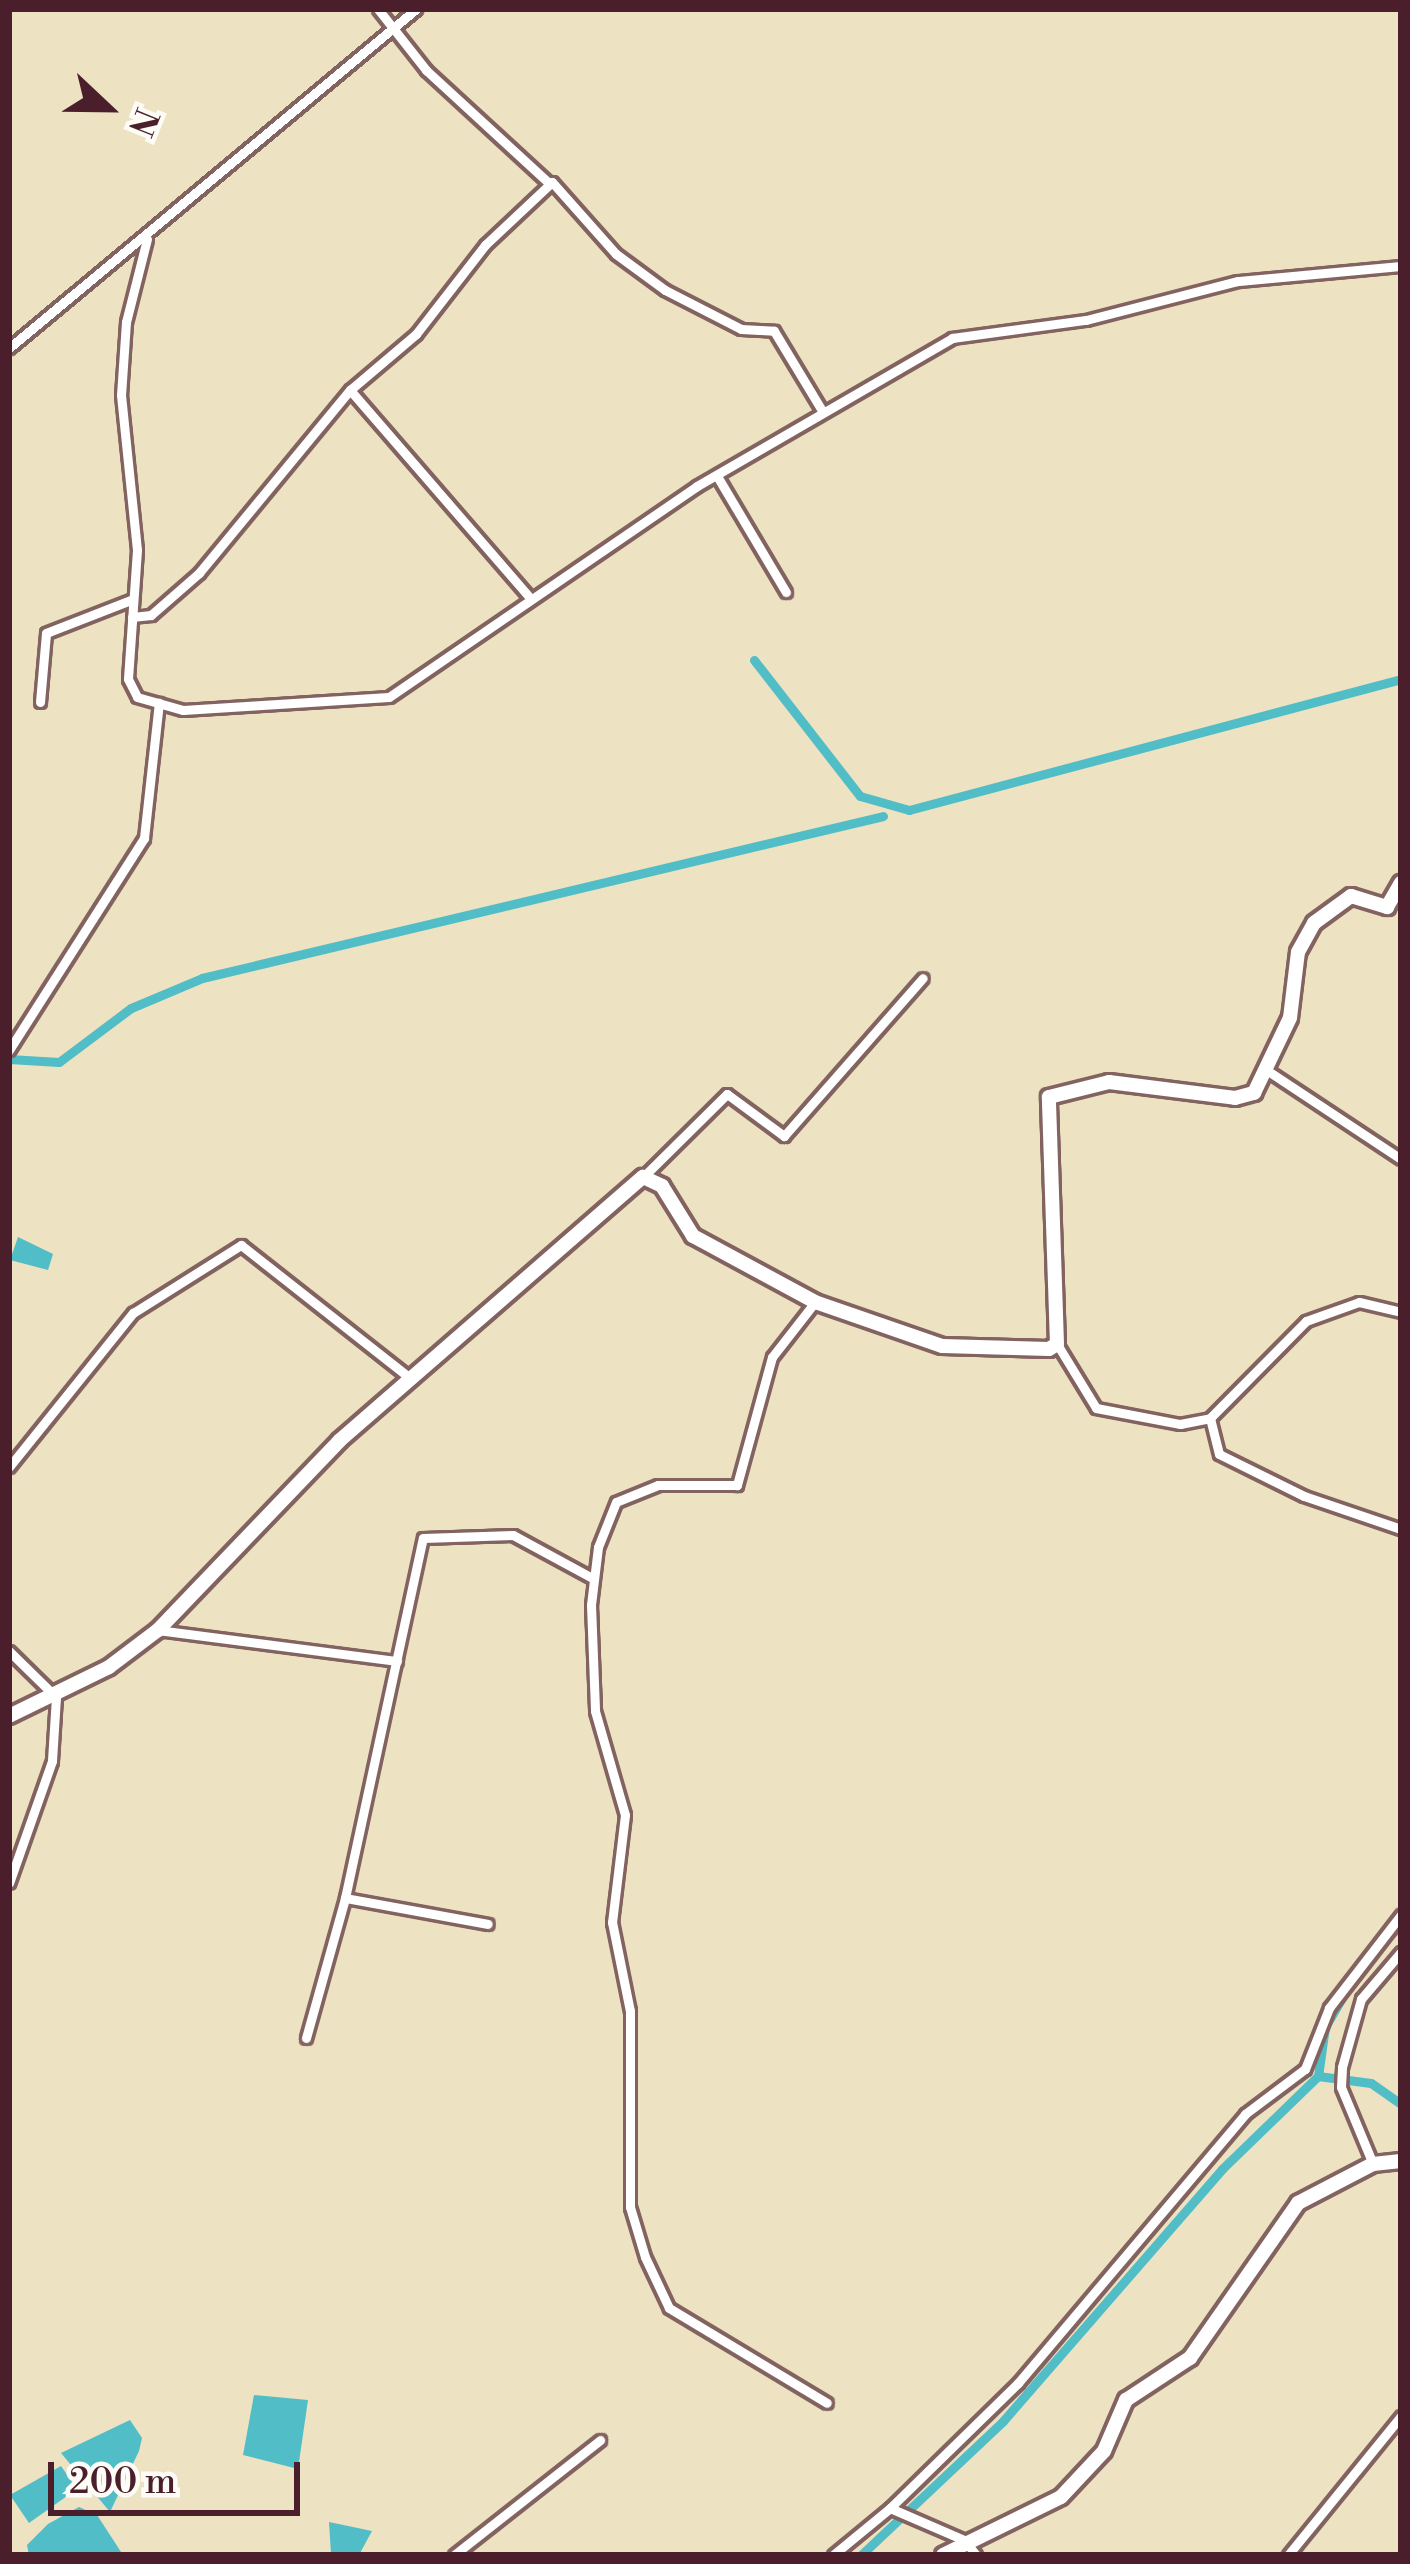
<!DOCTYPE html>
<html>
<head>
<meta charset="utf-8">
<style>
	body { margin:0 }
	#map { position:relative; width:1410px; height:2564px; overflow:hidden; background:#ede2c2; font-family:"Libre Bodoni",serif }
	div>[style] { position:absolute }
	.water>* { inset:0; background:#50bdc7 }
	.canal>* { height:9px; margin:-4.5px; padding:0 4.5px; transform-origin:4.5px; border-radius:4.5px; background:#50bdc7 }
	.roads { filter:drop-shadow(3px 0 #836360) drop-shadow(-3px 0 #836360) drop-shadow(0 3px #836360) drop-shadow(0 -3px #836360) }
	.street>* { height:9px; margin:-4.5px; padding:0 4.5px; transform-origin:4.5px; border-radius:4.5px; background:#fff }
	.secondary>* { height:14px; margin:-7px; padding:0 7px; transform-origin:7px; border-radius:7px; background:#fff }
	span { translate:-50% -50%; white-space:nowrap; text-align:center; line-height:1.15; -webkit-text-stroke:10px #fdfcf7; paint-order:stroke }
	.frame { position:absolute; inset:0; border:12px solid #4a1f2b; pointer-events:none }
	.north { position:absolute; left:48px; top:48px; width:120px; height:120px; -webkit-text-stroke:9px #fdfcf7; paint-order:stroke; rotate:112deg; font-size:33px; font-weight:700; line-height:48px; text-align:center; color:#4a1f2b }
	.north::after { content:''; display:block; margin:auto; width:42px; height:54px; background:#4a1f2b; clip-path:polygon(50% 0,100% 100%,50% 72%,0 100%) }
	.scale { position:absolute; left:48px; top:2462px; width:252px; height:54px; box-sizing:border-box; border:6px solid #4a1f2b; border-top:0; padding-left:15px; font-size:36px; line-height:42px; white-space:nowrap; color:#4a1f2b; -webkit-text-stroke:9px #fdfcf7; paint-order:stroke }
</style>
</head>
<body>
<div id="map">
	<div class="water">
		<div style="clip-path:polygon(18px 1237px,53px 1254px,48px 1270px,10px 1260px)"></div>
		<div style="clip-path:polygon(254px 2395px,308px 2400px,298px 2469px,243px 2455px)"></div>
		<div style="clip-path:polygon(130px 2420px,142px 2438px,139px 2451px,110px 2512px,61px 2453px)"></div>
		<div style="clip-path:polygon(61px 2466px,77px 2489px,29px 2523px,10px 2495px)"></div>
		<div style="clip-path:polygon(79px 2507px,97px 2515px,123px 2555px,29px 2555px,27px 2545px,48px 2524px)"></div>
		<div style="clip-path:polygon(329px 2522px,372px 2531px,359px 2555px,331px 2554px)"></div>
	</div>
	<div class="canal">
		<div style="left:754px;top:660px;width:172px;rotate:52.1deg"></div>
		<div style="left:860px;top:796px;width:51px;rotate:15.9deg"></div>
		<div style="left:909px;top:810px;width:509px;rotate:-14.91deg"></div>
		<div style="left:9px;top:1059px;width:50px;rotate:3.4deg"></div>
		<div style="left:59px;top:1062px;width:90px;rotate:-36.9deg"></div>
		<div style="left:131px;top:1008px;width:77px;rotate:-22.9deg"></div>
		<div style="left:202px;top:978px;width:700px;rotate:-13.38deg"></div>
		<div style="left:1386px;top:1938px;width:19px;rotate:-39deg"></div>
		<div style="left:1318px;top:2076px;width:53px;rotate:7.5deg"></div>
		<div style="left:1371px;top:2083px;width:37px;rotate:35deg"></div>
		<div style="left:861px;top:2555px;width:195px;rotate:-43.3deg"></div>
		<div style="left:1003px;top:2421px;width:334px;rotate:-49deg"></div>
		<div style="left:1222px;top:2169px;width:134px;rotate:-44.1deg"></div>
		<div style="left:1318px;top:2076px;width:49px;rotate:-81.9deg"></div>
		<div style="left:1325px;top:2027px;width:44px;rotate:-59.9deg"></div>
	</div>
	<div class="roads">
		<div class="street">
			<div style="left:378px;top:9px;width:78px;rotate:51.8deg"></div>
			<div style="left:426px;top:70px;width:167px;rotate:42.6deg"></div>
			<div style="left:147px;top:239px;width:86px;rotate:104.2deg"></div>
			<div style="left:126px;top:322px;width:73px;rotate:93.9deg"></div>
			<div style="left:121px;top:395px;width:156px;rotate:84.1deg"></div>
			<div style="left:137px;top:550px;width:129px;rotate:94deg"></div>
			<div style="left:128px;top:679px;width:20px;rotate:63deg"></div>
			<div style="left:137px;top:697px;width:48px;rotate:15.8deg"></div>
			<div style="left:183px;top:710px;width:206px;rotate:-3.6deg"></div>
			<div style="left:389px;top:697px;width:373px;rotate:-34.4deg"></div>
			<div style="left:697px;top:486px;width:295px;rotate:-30.1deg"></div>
			<div style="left:952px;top:338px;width:135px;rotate:-7.7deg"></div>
			<div style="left:1086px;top:320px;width:157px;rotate:-14.4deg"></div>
			<div style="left:1238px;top:281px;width:164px;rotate:-5.3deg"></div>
			<div style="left:9px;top:348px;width:530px;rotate:-39.79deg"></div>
			<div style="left:350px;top:390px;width:276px;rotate:49.1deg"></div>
			<div style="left:717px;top:476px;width:135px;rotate:59.3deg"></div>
			<div style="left:132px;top:617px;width:19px;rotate:-6deg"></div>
			<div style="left:151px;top:615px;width:64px;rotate:-41.2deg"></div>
			<div style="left:199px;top:573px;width:237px;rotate:-50.5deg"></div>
			<div style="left:350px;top:390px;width:87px;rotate:-40.3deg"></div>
			<div style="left:416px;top:334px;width:113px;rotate:-52.2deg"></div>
			<div style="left:485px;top:245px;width:92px;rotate:-43.2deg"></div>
			<div style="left:552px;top:182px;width:96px;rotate:48.4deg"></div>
			<div style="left:616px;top:254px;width:61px;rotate:36.3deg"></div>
			<div style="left:665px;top:290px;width:85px;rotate:27.2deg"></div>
			<div style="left:741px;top:329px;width:33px;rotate:3deg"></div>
			<div style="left:774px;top:331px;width:91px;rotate:58.9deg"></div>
			<div style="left:40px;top:702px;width:69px;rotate:-85deg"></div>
			<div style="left:46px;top:633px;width:93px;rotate:-21.3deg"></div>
			<div style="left:9px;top:1050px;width:251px;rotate:-57.5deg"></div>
			<div style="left:144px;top:838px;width:136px;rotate:-83.7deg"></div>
			<div style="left:1268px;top:1071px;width:159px;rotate:33.5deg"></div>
			<div style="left:643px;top:1177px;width:118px;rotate:-44.7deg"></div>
			<div style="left:727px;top:1094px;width:71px;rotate:36.4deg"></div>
			<div style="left:784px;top:1136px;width:210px;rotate:-48.7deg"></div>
			<div style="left:815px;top:1302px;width:70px;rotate:128deg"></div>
			<div style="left:772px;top:1357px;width:133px;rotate:105.3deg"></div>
			<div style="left:737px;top:1485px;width:79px;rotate:180deg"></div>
			<div style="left:658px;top:1485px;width:45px;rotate:158deg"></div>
			<div style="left:616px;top:1502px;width:48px;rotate:111.8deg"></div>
			<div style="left:598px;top:1547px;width:58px;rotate:96.9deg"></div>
			<div style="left:591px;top:1605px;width:106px;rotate:87.8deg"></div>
			<div style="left:595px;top:1711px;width:108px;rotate:73.9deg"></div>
			<div style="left:625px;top:1815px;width:108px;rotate:96.9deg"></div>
			<div style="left:612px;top:1922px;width:91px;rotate:78.6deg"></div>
			<div style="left:630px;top:2011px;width:196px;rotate:90deg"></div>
			<div style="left:630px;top:2207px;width:52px;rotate:73.3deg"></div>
			<div style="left:645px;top:2257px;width:56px;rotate:64.8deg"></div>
			<div style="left:669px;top:2308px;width:184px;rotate:31deg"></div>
			<div style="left:1057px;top:1344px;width:75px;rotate:58.6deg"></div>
			<div style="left:1096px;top:1408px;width:86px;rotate:10.8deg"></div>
			<div style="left:1180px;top:1424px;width:31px;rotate:-11deg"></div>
			<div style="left:1210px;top:1418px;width:37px;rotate:76deg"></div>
			<div style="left:1219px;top:1454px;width:95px;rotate:26.3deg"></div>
			<div style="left:1304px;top:1496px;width:102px;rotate:18.8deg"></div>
			<div style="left:1210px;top:1418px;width:136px;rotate:-45.3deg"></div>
			<div style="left:1306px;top:1321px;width:56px;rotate:-19.7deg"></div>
			<div style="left:1359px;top:1302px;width:43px;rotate:13.4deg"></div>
			<div style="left:9px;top:1467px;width:198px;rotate:-51.2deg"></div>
			<div style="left:133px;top:1313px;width:128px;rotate:-32.2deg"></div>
			<div style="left:241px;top:1245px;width:214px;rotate:38.2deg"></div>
			<div style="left:158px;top:1630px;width:241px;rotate:7.4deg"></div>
			<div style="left:9px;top:1651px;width:66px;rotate:44.4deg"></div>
			<div style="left:56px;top:1697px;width:64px;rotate:93.6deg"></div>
			<div style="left:52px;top:1761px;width:129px;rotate:109.4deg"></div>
			<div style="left:345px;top:1898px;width:145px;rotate:10.3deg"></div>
			<div style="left:306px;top:2038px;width:145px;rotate:-74.4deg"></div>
			<div style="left:345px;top:1898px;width:368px;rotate:-77.8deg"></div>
			<div style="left:423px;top:1538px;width:90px;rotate:-1.9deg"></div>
			<div style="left:513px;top:1535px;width:92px;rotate:28.5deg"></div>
			<div style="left:1373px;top:2164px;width:83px;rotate:-112.6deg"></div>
			<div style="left:1341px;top:2087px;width:20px;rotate:-87deg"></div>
			<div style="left:1342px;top:2067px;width:71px;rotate:-74.4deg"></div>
			<div style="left:1361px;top:1999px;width:62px;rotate:-49.6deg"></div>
			<div style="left:890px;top:2508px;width:179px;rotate:-44.3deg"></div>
			<div style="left:1018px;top:2383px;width:352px;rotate:-49.8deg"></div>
			<div style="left:1245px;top:2114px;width:75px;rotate:-36.9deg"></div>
			<div style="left:1305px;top:2069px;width:66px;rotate:-68.5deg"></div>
			<div style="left:1329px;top:2008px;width:118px;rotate:-52.3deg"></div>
			<div style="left:454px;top:2555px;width:186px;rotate:-38.2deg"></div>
			<div style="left:833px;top:2555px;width:74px;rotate:-39.5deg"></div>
			<div style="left:890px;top:2508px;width:81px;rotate:23.4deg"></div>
			<div style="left:964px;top:2540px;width:19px;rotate:51deg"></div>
			<div style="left:1288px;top:2555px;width:179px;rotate:-50.9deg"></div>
		</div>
		<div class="secondary">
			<div style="left:9px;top:1716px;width:111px;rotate:-26.1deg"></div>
			<div style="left:109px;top:1667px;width:61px;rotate:-37.1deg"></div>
			<div style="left:158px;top:1630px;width:262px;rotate:-46.2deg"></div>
			<div style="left:339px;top:1441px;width:403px;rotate:-41deg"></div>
			<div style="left:643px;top:1177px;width:21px;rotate:25deg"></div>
			<div style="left:662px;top:1186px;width:59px;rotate:58.2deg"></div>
			<div style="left:693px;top:1236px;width:139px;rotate:28.4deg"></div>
			<div style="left:815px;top:1302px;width:134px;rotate:19.1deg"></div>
			<div style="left:942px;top:1346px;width:107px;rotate:1.6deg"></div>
			<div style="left:1049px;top:1349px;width:9px;rotate:-32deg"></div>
			<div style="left:1057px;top:1344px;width:247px;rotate:-91.9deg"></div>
			<div style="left:1049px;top:1097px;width:62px;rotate:-14deg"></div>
			<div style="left:1109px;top:1082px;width:127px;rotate:7.2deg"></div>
			<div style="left:1235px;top:1098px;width:20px;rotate:-15deg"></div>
			<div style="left:1254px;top:1093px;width:83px;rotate:-64.4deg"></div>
			<div style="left:1290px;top:1018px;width:66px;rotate:-83.1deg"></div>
			<div style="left:1298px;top:952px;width:33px;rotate:-61deg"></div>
			<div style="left:1314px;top:923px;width:46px;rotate:-36.1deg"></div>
			<div style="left:1351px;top:896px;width:38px;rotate:17deg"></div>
			<div style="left:1387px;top:907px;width:28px;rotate:-60deg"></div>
			<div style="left:943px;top:2555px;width:131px;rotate:-26.2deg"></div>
			<div style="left:1061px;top:2497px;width:63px;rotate:-46.9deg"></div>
			<div style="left:1104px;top:2451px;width:56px;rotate:-66.7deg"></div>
			<div style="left:1126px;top:2400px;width:77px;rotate:-33.3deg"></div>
			<div style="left:1190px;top:2358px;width:189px;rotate:-55.1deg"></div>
			<div style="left:1298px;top:2203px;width:85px;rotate:-27.5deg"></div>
			<div style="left:1373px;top:2164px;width:28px;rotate:-6deg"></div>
		</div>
	</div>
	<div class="frame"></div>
	<div class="north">N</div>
	<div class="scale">200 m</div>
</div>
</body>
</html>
